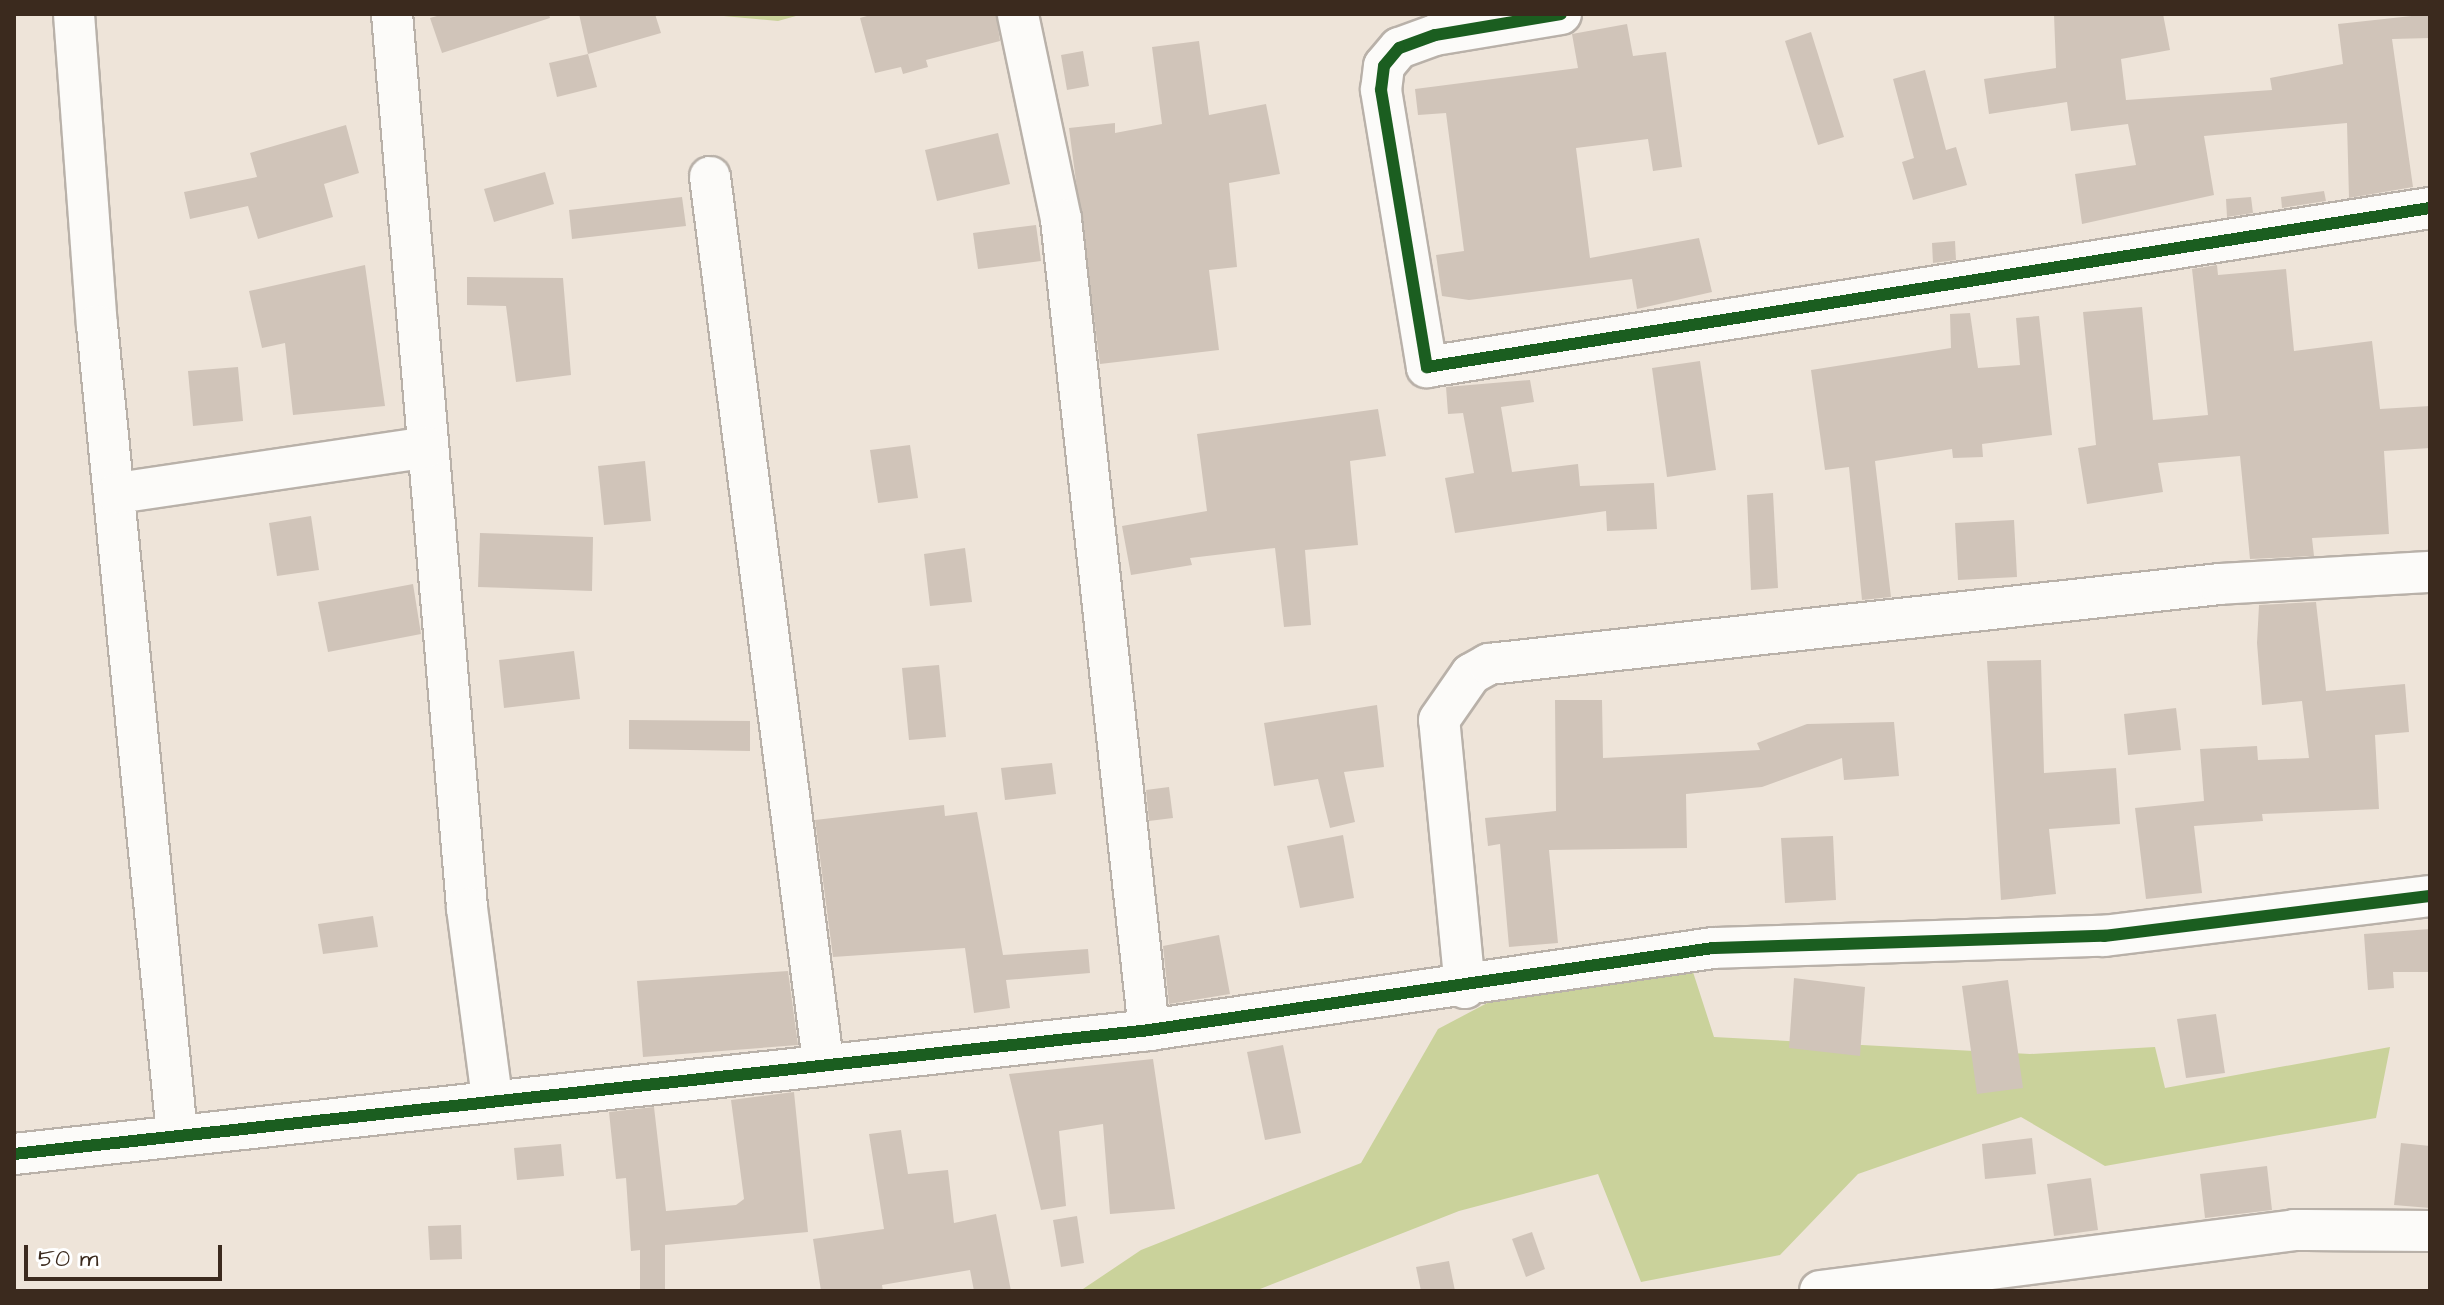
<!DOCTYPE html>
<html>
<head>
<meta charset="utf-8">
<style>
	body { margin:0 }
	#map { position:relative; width:2444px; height:1305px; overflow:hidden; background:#eee4d9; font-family:"Architects Daughter",sans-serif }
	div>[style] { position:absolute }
	.green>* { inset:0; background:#cad29b }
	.building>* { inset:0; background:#d0c4b9 }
	.roads { filter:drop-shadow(2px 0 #b9b1a9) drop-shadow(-2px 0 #b9b1a9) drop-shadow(0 2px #b9b1a9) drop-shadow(0 -2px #b9b1a9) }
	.minor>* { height:40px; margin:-20px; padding:0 20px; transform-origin:20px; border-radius:20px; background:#fcfbf9 }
	.cycleway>* { height:12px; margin:-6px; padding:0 6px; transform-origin:6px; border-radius:6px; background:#1b5e20 }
	span { translate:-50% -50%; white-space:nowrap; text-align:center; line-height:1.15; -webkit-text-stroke:8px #fff; paint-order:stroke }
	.frame { position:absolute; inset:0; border:16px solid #3b2a1e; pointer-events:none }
	.scale { position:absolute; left:24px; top:1245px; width:198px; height:36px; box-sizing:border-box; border:4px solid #3b2a1e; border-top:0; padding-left:10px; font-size:24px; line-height:28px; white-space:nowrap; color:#3b2a1e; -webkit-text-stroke:6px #fff; paint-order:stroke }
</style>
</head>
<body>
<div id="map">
	<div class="green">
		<div style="clip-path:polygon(702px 14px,803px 14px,778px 21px)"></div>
		<div style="clip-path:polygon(1682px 938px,1714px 1037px,2030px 1054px,2155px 1047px,2165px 1088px,2390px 1047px,2376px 1118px,2105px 1166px,2021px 1117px,1858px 1174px,1780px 1255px,1641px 1282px,1598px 1174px,1459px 1211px,1255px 1291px,1080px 1291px,1141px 1250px,1361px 1163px,1438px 1029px,1565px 962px)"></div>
	</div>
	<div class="building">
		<div style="clip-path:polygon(444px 14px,549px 14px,550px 18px,442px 53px,430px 18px)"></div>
		<div style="clip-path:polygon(579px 14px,655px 14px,661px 33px,588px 54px)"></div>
		<div style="clip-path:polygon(874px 14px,996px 14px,1000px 41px,926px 60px,928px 67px,903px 74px,901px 67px,875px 73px,860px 18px)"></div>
		<div style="clip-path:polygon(2054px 14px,2163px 14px,2170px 50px,2121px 59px,2126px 100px,2272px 90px,2270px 78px,2343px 64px,2338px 24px,2430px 14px,2430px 38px,2392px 39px,2413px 187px,2349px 198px,2347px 123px,2204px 136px,2214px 195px,2082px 224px,2075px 174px,2136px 165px,2128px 124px,2071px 131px,2067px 102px,1989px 114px,1984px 79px,2056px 68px)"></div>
		<div style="clip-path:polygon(1627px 24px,1633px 56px,1666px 52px,1682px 167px,1653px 171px,1648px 139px,1576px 148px,1590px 258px,1699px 238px,1712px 292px,1637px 309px,1632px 279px,1469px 300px,1442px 296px,1436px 255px,1464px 251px,1446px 113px,1418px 115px,1415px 89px,1578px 68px,1572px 34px)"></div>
		<div style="clip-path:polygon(1811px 32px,1844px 137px,1818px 145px,1785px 41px)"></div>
		<div style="clip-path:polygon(1199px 41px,1209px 115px,1266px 104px,1280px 174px,1229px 183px,1237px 267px,1209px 270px,1219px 350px,1100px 364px,1069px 128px,1115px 123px,1115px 133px,1162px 124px,1152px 47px)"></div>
		<div style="clip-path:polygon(1083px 51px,1089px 86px,1067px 90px,1061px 55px)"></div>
		<div style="clip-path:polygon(588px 54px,597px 87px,557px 97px,549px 63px)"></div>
		<div style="clip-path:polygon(1925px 70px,1946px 150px,1956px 147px,1967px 185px,1913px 200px,1902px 162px,1914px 158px,1893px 79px)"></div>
		<div style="clip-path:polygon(346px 125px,359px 173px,324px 184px,333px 217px,258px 239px,248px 206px,190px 219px,184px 192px,257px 177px,250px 153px)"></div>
		<div style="clip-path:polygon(998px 133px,1010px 184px,937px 201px,925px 150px)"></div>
		<div style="clip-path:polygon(545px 172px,554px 204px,494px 222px,484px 189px)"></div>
		<div style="clip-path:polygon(2324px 191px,2326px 201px,2282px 208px,2281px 197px)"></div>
		<div style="clip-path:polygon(682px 197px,686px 226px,572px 239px,569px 210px)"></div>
		<div style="clip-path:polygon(2251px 197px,2253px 213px,2227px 217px,2226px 199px)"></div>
		<div style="clip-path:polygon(1036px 225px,1041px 261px,978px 269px,973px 233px)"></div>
		<div style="clip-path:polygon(1955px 241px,1956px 260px,1933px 263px,1932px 243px)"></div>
		<div style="clip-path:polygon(365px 265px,385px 406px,293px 415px,285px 343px,262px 348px,249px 291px)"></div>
		<div style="clip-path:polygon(2217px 265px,2218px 275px,2286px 269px,2294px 351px,2372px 341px,2380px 409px,2430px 406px,2430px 448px,2384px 451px,2389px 534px,2312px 538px,2314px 556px,2250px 559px,2240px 456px,2158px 463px,2163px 492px,2087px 504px,2078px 448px,2096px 445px,2083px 312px,2142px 307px,2153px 420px,2208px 415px,2192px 269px)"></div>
		<div style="clip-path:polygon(467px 277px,563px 278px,571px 375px,516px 382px,506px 306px,467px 305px)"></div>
		<div style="clip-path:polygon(1970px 313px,1978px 368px,2020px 365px,2016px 318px,2039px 316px,2052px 435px,1982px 444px,1983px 457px,1953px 458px,1952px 449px,1875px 461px,1891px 597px,1862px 600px,1849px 467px,1825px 470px,1811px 370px,1951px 348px,1950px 314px)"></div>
		<div style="clip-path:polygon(1700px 361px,1716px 470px,1667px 477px,1652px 368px)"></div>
		<div style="clip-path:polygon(238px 367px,243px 421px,193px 426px,188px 371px)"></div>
		<div style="clip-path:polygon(1530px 380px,1534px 402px,1501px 407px,1512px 472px,1578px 464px,1580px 486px,1654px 483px,1657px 529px,1607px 531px,1606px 511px,1455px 533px,1445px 478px,1474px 473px,1463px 413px,1448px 414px,1446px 387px)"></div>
		<div style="clip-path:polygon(1378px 409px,1386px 456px,1350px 461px,1358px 545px,1305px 550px,1311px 625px,1284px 627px,1275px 548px,1190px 558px,1192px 565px,1131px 575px,1122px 526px,1207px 511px,1197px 434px)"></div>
		<div style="clip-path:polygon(910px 445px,918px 498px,878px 503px,870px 450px)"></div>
		<div style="clip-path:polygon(645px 461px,651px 521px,604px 525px,598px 466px)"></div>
		<div style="clip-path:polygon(1773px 493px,1778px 588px,1751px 590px,1747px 495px)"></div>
		<div style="clip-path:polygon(311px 516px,319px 570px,277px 576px,269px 523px)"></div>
		<div style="clip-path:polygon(2014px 520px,2017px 577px,1958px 580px,1955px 523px)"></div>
		<div style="clip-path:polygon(480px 533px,593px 537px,592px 591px,478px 587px)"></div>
		<div style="clip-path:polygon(965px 548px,972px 602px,930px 606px,924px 554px)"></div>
		<div style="clip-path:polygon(413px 584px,421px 634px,328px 652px,318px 602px)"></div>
		<div style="clip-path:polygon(2316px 602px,2326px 691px,2405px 684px,2409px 732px,2375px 735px,2379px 809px,2262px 814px,2263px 821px,2194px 826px,2202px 893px,2146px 899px,2135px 808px,2204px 801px,2200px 749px,2257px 746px,2258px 760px,2309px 758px,2302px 701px,2262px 705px,2257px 643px,2259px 605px)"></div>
		<div style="clip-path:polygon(574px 651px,580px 699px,504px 708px,499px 660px)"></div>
		<div style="clip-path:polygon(2041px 660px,2044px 773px,2116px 768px,2120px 824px,2049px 829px,2056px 894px,2001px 900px,1987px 661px)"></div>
		<div style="clip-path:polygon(939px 665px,946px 737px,909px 740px,902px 668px)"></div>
		<div style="clip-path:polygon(1555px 700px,1602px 700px,1603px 758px,1760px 750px,1757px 743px,1807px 724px,1894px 722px,1899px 776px,1844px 780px,1842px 758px,1762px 787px,1686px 794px,1687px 848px,1549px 850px,1558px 943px,1509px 947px,1500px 844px,1488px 846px,1485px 818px,1556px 811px)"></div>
		<div style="clip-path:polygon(1377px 705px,1384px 767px,1344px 772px,1355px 822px,1330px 828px,1318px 779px,1274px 786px,1264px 723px)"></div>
		<div style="clip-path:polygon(2176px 708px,2181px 750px,2128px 755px,2124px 714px)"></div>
		<div style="clip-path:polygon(629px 720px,750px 721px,750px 751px,629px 749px)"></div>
		<div style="clip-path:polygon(1052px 763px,1056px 794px,1005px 800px,1001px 768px)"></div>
		<div style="clip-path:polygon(1169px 787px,1173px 818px,1149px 821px,1146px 790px)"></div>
		<div style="clip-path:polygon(944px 805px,945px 816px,977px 812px,1003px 955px,1088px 949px,1090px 973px,1006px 980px,1010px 1008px,974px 1013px,965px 948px,833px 957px,815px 820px)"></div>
		<div style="clip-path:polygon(1343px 835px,1354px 898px,1300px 908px,1287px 846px)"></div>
		<div style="clip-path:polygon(1833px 836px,1836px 900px,1785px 903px,1781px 838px)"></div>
		<div style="clip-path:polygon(373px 916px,378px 947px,323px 954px,318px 924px)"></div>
		<div style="clip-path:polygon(2430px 929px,2430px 972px,2393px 972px,2394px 988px,2368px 990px,2364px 934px)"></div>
		<div style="clip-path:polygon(1219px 935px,1230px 994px,1169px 1004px,1163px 946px)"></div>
		<div style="clip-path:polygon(788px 971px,798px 1045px,643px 1057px,637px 981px)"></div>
		<div style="clip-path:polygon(1794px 978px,1865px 987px,1860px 1056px,1789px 1048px)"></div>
		<div style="clip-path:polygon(2008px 980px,2023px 1088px,1977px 1094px,1962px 986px)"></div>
		<div style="clip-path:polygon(2216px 1014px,2225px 1073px,2186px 1078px,2177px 1019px)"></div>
		<div style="clip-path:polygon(1283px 1045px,1301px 1133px,1265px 1140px,1247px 1052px)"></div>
		<div style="clip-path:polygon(1153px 1059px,1175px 1209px,1110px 1214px,1103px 1124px,1059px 1131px,1066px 1206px,1041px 1210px,1009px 1074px)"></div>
		<div style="clip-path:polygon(794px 1092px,808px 1232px,665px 1245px,665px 1291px,640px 1291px,640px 1250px,631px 1251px,626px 1178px,616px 1179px,609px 1112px,654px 1107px,666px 1211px,736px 1205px,744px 1199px,731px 1100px)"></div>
		<div style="clip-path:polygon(901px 1130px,908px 1174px,948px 1170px,954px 1223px,996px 1214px,1011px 1291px,974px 1291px,970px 1270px,882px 1285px,883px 1291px,821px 1291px,813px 1239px,884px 1229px,869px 1134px)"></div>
		<div style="clip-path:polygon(2032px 1138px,2036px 1174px,1985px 1179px,1982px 1144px)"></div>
		<div style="clip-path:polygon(2401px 1143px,2430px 1146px,2430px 1208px,2394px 1205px)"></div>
		<div style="clip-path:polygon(561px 1144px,564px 1176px,517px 1180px,514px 1148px)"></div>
		<div style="clip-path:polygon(2267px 1166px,2272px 1210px,2205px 1218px,2200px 1174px)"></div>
		<div style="clip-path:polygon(2091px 1178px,2098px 1230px,2054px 1236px,2047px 1184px)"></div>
		<div style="clip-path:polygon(1077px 1216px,1084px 1263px,1061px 1267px,1053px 1220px)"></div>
		<div style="clip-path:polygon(461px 1225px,462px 1259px,430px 1260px,428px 1226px)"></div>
		<div style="clip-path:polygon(1532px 1232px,1545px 1269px,1526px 1277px,1512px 1239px)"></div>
		<div style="clip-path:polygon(1449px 1261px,1455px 1291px,1421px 1291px,1416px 1267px)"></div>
	</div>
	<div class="roads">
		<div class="minor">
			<div style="left:74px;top:14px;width:312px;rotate:85.8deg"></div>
			<div style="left:97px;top:325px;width:813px;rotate:84.35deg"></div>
			<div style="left:392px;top:14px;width:897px;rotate:85.2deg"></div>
			<div style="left:467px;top:908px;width:193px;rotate:82.5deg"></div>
			<div style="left:1561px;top:14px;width:128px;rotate:170.5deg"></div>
			<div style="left:1435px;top:35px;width:38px;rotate:160deg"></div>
			<div style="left:1399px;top:48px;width:23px;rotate:130deg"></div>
			<div style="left:1384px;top:66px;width:24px;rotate:97deg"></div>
			<div style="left:1381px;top:90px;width:281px;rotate:80.6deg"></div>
			<div style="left:1427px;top:367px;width:1016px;rotate:-9.01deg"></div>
			<div style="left:1018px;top:15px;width:208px;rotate:78.1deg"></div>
			<div style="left:1061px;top:219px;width:816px;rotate:83.81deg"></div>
			<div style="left:710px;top:177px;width:892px;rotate:82.72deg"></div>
			<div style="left:117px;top:493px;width:313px;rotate:-8.4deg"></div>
			<div style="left:1465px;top:988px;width:269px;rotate:-95.5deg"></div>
			<div style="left:1439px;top:720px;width:56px;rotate:-55.2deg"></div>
			<div style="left:1471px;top:674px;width:21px;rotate:-29deg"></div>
			<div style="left:1489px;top:664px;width:734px;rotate:-6.25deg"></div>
			<div style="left:2219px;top:584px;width:211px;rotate:-3.3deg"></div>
			<div style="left:14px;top:1154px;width:1142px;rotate:-6.23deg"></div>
			<div style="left:1149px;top:1030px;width:570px;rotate:-8.27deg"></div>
			<div style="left:1713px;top:948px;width:391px;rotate:-1.8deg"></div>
			<div style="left:2104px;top:936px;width:328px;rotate:-7deg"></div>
			<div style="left:1820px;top:1291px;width:478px;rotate:-7.3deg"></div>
			<div style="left:2294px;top:1230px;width:136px;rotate:0.4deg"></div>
		</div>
	</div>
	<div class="cycleway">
		<div style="left:1561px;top:14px;width:128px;rotate:170.5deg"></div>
		<div style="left:1435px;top:35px;width:38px;rotate:160deg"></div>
		<div style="left:1399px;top:48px;width:23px;rotate:130deg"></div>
		<div style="left:1384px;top:66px;width:24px;rotate:97deg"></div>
		<div style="left:1381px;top:90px;width:281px;rotate:80.6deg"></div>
		<div style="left:1427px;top:367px;width:1016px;rotate:-9.01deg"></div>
		<div style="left:14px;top:1154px;width:1142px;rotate:-6.23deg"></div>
		<div style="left:1149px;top:1030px;width:570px;rotate:-8.27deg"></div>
		<div style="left:1713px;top:948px;width:391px;rotate:-1.8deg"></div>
		<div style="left:2104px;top:936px;width:328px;rotate:-7deg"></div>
	</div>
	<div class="frame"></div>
	<div class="scale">50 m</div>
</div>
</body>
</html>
